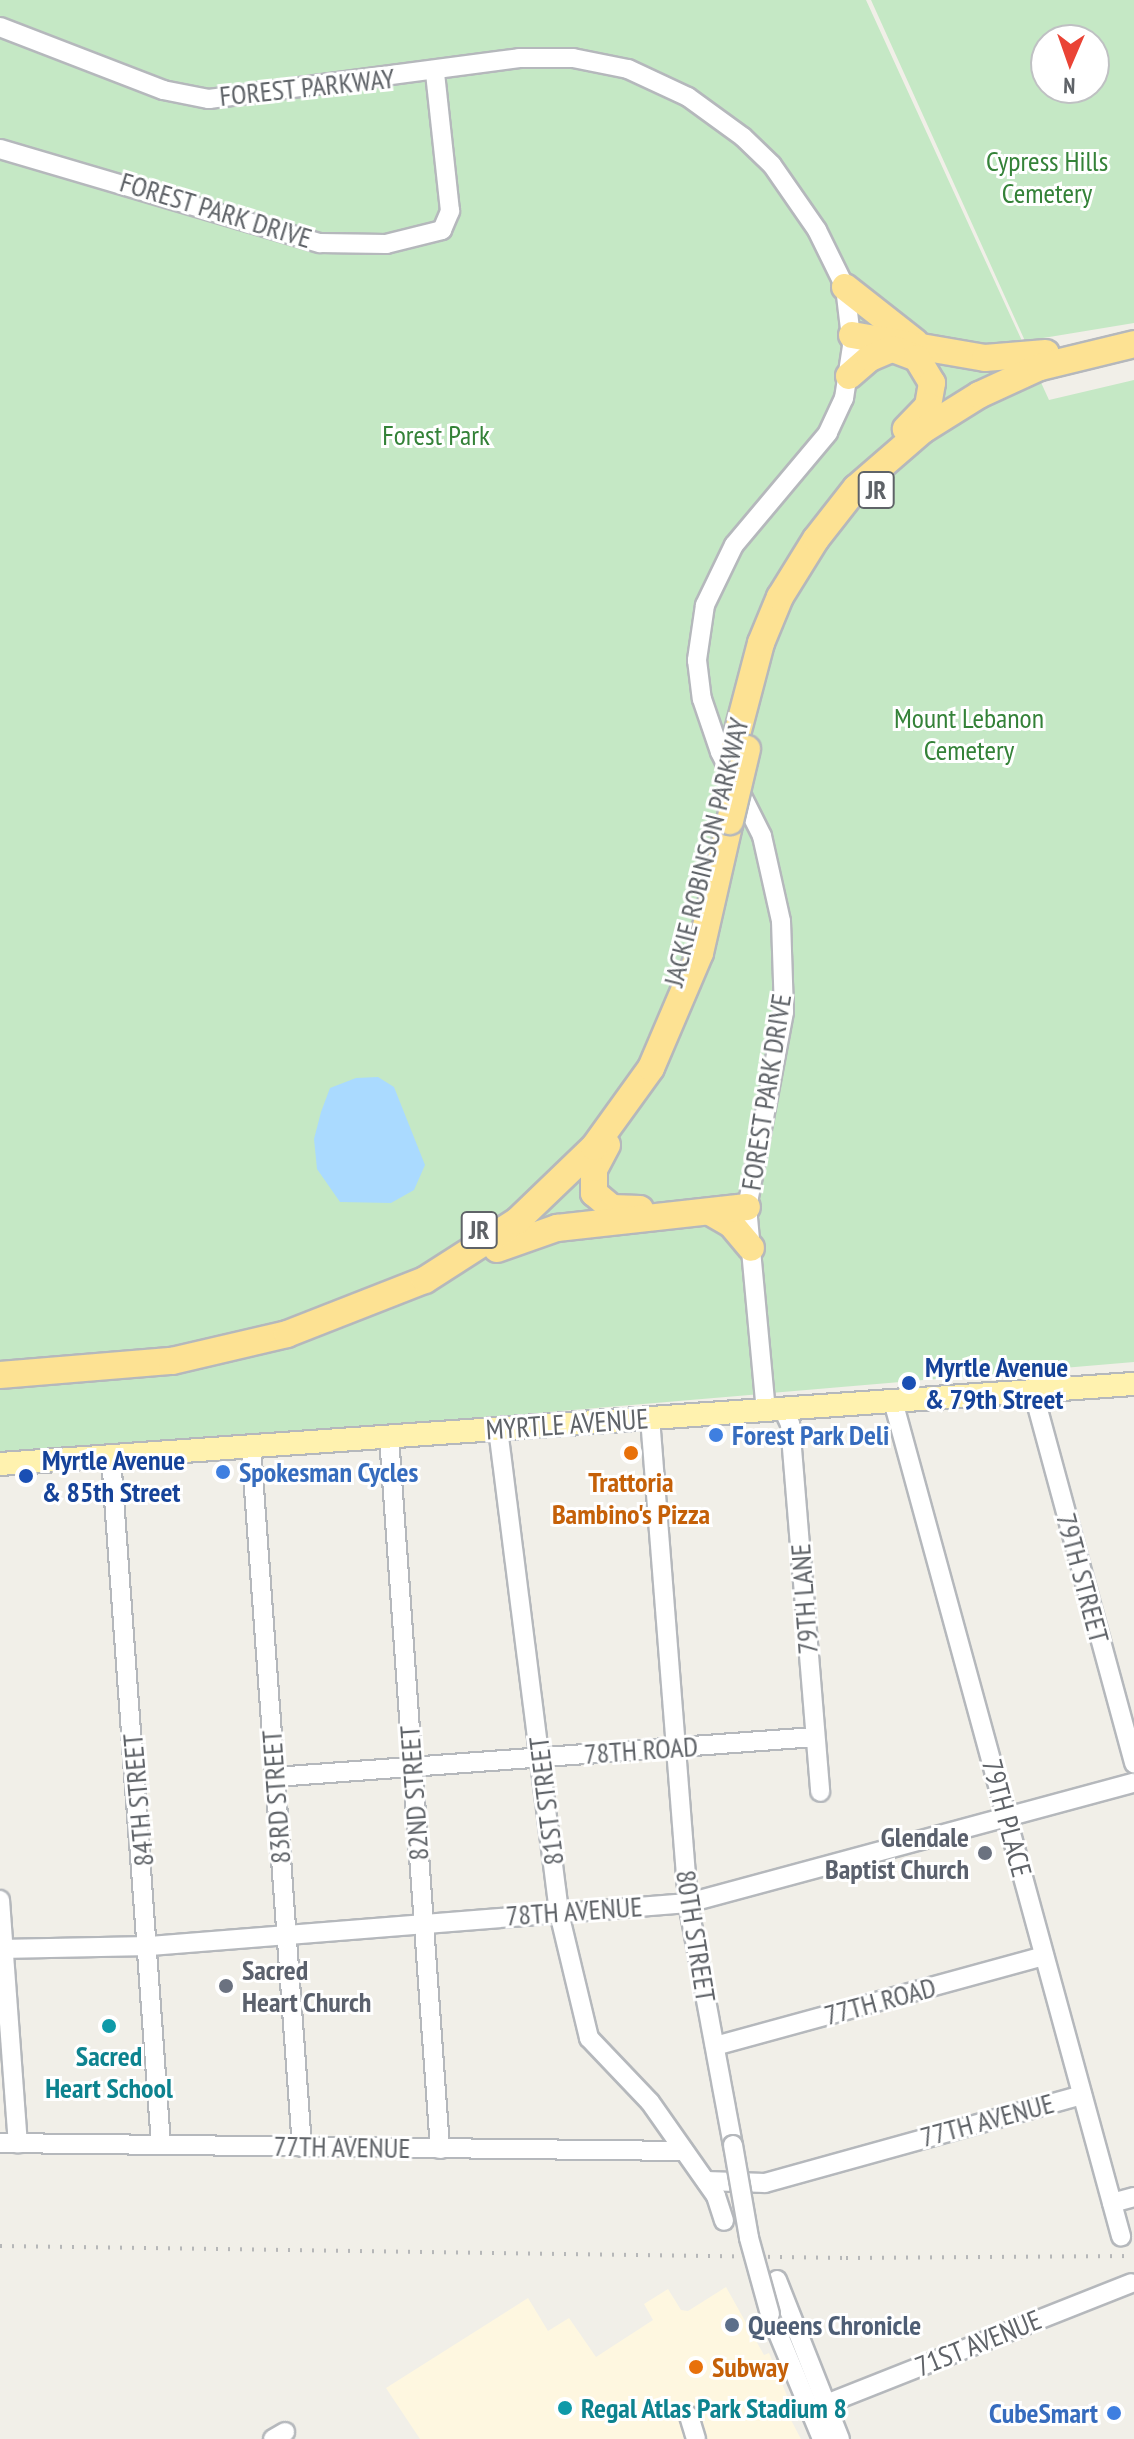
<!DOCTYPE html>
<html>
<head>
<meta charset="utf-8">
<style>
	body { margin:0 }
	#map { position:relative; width:1134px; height:2439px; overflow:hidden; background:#f1efe8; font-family:"PT Sans Narrow",sans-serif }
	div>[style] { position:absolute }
	.commercial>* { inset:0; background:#fef7e0 }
	.green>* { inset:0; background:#c5e8c5 }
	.water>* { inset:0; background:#aadaff }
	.roads { filter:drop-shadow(2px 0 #b5b8bc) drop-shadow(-2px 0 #b5b8bc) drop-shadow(0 2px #b5b8bc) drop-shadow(0 -2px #b5b8bc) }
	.minor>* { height:18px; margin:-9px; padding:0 9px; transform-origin:9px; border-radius:9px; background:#fff }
	.major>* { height:22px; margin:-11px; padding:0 11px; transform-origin:11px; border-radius:11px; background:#fff2af }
	.highway>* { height:26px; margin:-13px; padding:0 13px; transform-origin:13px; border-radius:13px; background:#fde293 }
	.rail>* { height:4px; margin-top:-2px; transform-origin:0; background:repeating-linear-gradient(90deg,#b6b7b8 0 2px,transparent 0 12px) }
	.bridges { filter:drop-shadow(2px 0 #b5b8bc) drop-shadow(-2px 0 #b5b8bc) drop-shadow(0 2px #b5b8bc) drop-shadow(0 -2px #b5b8bc) }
	.minor-bridge>* { height:18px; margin:-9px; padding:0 9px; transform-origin:9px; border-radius:9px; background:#fff }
	.highway-bridge>* { height:26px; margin:-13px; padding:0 13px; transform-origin:13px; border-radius:13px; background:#fde293 }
	.dots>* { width:22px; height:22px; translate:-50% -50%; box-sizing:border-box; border:4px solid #fff; border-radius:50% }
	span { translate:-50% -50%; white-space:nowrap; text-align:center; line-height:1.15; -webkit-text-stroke:6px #fff; paint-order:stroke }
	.shield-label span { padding:2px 6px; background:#fff; border:2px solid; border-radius:6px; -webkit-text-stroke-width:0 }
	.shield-label { font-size:26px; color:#5f6368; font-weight:700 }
	.street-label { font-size:28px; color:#5f6368 }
	.park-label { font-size:28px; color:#348238 }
	.transit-label { font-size:28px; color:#164399; font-weight:700 }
	.left { translate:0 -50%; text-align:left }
	.shop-label { font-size:28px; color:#366cbe; font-weight:700 }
	.right { translate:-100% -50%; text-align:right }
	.food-label { font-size:28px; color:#c56008; font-weight:700 }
	.worship-label { font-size:28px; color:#5b616d; font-weight:700 }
	.culture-label { font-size:28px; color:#0d838f; font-weight:700 }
	.service-label { font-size:28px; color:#4e5e75; font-weight:700 }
	.north { position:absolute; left:1030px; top:24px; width:80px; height:80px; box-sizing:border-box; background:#fff; border:2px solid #bfc1c3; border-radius:50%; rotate:182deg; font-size:22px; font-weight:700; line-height:32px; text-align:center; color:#5f6368 }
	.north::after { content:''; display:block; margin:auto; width:28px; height:36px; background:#ea4335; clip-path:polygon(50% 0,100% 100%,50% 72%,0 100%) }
</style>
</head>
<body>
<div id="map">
	<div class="commercial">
		<div style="clip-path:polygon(726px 2287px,764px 2355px,769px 2353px,788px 2398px,782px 2403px,801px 2439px,420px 2439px,386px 2388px,528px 2298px,548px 2331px,569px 2318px,596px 2357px,653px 2320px,644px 2304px,668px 2289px,681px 2310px,688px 2311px)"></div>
	</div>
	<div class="green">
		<div style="clip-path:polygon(0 0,866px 0,1049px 400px,1134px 380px,1134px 1362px,0 1459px)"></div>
		<div style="clip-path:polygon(evenodd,871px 0,1134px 0,1134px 323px,1025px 341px,871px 0,1046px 40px,1094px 40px,1094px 88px,1046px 88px,1046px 40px)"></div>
	</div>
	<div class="water">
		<div style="clip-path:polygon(378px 1077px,394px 1087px,425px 1165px,414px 1190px,391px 1203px,340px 1202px,317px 1169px,314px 1139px,321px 1112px,330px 1088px,356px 1078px)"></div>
	</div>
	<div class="roads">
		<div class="minor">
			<div style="left:0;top:27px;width:175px;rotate:21.1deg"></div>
			<div style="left:163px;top:90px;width:47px;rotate:11.1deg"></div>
			<div style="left:209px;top:99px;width:313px;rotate:-7.5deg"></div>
			<div style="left:519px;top:58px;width:54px"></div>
			<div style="left:573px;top:58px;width:56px;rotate:11.3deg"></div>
			<div style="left:628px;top:69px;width:66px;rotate:25deg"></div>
			<div style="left:688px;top:97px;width:68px;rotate:36deg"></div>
			<div style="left:743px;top:137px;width:40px;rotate:44deg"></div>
			<div style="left:772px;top:165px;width:79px;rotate:55.3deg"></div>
			<div style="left:817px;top:230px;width:64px;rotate:63.8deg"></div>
			<div style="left:845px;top:287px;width:59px;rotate:83.2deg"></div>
			<div style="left:852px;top:346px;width:53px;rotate:98.7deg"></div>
			<div style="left:844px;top:398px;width:38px;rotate:115deg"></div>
			<div style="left:828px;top:433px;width:146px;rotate:130deg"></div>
			<div style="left:734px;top:545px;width:67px;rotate:115.8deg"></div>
			<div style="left:705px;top:605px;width:56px;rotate:98.3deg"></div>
			<div style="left:697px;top:660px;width:39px;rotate:83deg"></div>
			<div style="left:702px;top:699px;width:56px;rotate:71.2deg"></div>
			<div style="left:720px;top:752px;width:94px;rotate:63.4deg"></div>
			<div style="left:762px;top:836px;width:87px;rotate:77.4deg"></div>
			<div style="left:781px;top:921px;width:91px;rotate:88.1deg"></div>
			<div style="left:784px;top:1012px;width:198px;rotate:100.7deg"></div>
			<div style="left:747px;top:1207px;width:204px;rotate:84.7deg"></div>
			<div style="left:0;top:149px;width:334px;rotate:16.4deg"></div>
			<div style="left:320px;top:243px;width:66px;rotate:0.9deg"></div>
			<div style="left:386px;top:244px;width:58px;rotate:-14deg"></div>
			<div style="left:442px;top:230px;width:21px;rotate:-67deg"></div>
			<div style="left:450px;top:211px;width:140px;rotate:-96.2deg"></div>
			<div style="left:1033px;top:1391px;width:386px;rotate:74.8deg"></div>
			<div style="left:893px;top:1401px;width:866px;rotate:74.73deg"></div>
			<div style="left:783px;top:1409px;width:17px;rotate:65deg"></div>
			<div style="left:790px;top:1424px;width:369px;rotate:85.3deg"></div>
			<div style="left:650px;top:1418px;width:486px;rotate:85.5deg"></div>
			<div style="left:688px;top:1903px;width:246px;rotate:79.5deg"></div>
			<div style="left:498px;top:1429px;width:488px;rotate:82.8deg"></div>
			<div style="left:559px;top:1913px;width:129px;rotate:76.5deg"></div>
			<div style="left:589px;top:2038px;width:88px;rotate:46.4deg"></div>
			<div style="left:650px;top:2102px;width:115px;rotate:54.9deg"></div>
			<div style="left:716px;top:2196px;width:26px;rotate:72deg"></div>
			<div style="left:389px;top:1437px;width:714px;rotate:85.9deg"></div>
			<div style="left:251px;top:1447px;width:702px;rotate:85.83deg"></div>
			<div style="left:111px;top:1457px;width:689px;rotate:85.84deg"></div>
			<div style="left:275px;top:1777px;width:540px;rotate:-4.24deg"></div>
			<div style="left:0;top:1900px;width:244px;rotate:85.8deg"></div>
			<div style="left:0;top:1949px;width:150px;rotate:-1.1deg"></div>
			<div style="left:150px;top:1946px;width:540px;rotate:-4.57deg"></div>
			<div style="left:688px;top:1903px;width:462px;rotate:-15.1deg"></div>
			<div style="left:715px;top:2046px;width:341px;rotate:-15.3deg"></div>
			<div style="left:0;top:2143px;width:684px;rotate:0.67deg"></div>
			<div style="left:706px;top:2181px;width:59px;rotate:1.9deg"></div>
			<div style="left:765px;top:2183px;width:329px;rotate:-15.5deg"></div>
			<div style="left:1112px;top:2203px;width:23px;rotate:-15deg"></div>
			<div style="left:777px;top:2280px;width:171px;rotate:68.4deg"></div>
			<div style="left:770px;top:2314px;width:135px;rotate:67.4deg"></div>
			<div style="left:826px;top:2404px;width:328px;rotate:-21.6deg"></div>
			<div style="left:689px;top:2416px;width:24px;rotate:73deg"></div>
			<div style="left:273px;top:2439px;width:14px;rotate:-30deg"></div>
		</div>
		<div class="major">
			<div style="left:0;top:1464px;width:1137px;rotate:-4.04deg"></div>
		</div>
		<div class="highway">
			<div style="left:845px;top:287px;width:89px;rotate:38.2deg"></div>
			<div style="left:852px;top:335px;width:135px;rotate:9.8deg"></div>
			<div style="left:985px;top:358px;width:61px;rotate:-4.7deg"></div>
			<div style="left:896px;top:350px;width:22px;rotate:21deg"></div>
			<div style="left:917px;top:358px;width:29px;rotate:59deg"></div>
			<div style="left:932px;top:383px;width:23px;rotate:100deg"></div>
			<div style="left:928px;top:406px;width:32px;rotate:134deg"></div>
			<div style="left:849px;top:376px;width:28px;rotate:-41deg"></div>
			<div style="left:870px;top:358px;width:23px;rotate:-23deg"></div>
			<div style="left:735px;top:742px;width:102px;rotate:-75.3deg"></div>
			<div style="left:761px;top:643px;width:50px;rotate:-67.6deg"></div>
			<div style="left:780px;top:597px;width:68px;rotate:-58.2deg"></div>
			<div style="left:816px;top:539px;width:65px;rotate:-51.9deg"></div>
			<div style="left:856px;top:488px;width:89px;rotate:-40.9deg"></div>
			<div style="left:923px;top:430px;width:66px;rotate:-32deg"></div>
			<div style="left:979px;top:395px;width:67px;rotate:-24.7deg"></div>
			<div style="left:1040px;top:367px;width:97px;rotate:-13.7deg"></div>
			<div style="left:607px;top:1145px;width:27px;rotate:118deg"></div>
			<div style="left:594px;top:1169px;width:24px;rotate:90deg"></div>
			<div style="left:594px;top:1193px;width:23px;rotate:40deg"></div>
			<div style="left:612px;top:1208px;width:28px;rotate:2deg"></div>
			<div style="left:710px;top:1212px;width:24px;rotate:30deg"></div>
			<div style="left:731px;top:1224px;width:31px;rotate:50deg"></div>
			<div style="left:497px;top:1249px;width:64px;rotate:-19.3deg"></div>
			<div style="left:557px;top:1228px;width:191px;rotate:-6.3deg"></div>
			<div style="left:0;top:1375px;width:173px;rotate:-4.7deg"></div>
			<div style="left:172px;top:1361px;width:118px;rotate:-13.2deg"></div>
			<div style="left:287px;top:1334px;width:148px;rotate:-21.4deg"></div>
			<div style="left:425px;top:1280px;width:109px;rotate:-32.7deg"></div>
			<div style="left:517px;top:1221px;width:107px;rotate:-43.9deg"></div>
			<div style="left:594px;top:1147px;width:97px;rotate:-54.2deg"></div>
			<div style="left:651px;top:1068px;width:125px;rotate:-66.9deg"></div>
			<div style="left:700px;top:953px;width:135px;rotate:-77.2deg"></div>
		</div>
	</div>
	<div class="rail">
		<div style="left:0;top:2246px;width:846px;rotate:0.81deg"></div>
		<div style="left:846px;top:2258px;width:288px;rotate:-0.4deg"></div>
	</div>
	<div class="bridges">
		<div class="minor-bridge">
			<div style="left:733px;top:2145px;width:94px;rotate:80.2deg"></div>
			<div style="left:749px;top:2238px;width:79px;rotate:74.6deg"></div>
		</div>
		<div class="highway-bridge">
			<div style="left:730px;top:821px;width:74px;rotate:-76.7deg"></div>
		</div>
	</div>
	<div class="dots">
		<div style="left:909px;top:1383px;background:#1a4fb4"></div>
		<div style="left:716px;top:1435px;background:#3f7fe0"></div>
		<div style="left:631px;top:1453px;background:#e8710a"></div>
		<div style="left:223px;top:1472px;background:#3f7fe0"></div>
		<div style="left:26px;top:1476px;background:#1a4fb4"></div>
		<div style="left:985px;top:1853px;background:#6b7280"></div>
		<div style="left:226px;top:1986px;background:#6b7280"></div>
		<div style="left:109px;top:2026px;background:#0f9aa8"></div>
		<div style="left:732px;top:2325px;background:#5c6f8a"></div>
		<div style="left:696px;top:2367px;background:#e8710a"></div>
		<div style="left:565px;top:2408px;background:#0f9aa8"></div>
		<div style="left:1114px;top:2413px;background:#3f7fe0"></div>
	</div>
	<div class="shield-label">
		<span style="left:876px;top:490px">JR</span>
		<span style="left:479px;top:1230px">JR</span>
	</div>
	<div class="street-label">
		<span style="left:307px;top:87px;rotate:-6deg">FOREST PARKWAY</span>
		<span style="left:216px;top:210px;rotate:17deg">FOREST PARK DRIVE</span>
		<span style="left:706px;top:852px;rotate:-76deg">JACKIE ROBINSON PARKWAY</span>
		<span style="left:766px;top:1092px;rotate:-81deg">FOREST PARK DRIVE</span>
		<span style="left:567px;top:1424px;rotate:-4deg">MYRTLE AVENUE</span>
		<span style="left:1083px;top:1578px;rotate:75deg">79TH STREET</span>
		<span style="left:804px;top:1599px;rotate:-94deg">79TH LANE</span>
		<span style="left:641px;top:1750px;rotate:-4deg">78TH ROAD</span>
		<span style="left:414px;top:1793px;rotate:-94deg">82ND STREET</span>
		<span style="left:276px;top:1797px;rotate:-94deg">83RD STREET</span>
		<span style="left:138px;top:1800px;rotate:-95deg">84TH STREET</span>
		<span style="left:546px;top:1801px;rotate:-97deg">81ST STREET</span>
		<span style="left:1007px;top:1818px;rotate:75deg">79TH PLACE</span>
		<span style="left:574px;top:1911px;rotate:-4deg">78TH AVENUE</span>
		<span style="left:696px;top:1936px;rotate:81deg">80TH STREET</span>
		<span style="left:880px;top:2001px;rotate:-15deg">77TH ROAD</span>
		<span style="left:987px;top:2120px;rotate:-15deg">77TH AVENUE</span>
		<span style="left:342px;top:2147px;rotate:1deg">77TH AVENUE</span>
		<span style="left:978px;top:2343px;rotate:-22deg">71ST AVENUE</span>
	</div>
	<div class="park-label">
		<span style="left:1047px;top:177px">Cypress Hills<br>Cemetery</span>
		<span style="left:436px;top:435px">Forest Park</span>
		<span style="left:969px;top:734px">Mount Lebanon<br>Cemetery</span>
	</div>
	<div class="transit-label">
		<span class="left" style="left:925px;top:1383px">Myrtle Avenue<br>&amp; 79th Street</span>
		<span class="left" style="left:42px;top:1476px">Myrtle Avenue<br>&amp; 85th Street</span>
	</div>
	<div class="shop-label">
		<span class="left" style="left:732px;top:1435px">Forest Park Deli</span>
		<span class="left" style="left:239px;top:1472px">Spokesman Cycles</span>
		<span class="right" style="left:1098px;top:2413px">CubeSmart</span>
	</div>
	<div class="food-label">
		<span style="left:631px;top:1498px">Trattoria<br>Bambino's Pizza</span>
		<span class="left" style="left:712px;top:2367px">Subway</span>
	</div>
	<div class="worship-label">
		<span class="right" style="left:969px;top:1853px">Glendale<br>Baptist Church</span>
		<span class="left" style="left:242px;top:1986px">Sacred<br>Heart Church</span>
	</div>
	<div class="culture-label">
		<span style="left:109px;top:2072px">Sacred<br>Heart School</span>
		<span class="left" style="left:581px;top:2408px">Regal Atlas Park Stadium 8</span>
	</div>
	<div class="service-label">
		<span class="left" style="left:748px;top:2325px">Queens Chronicle</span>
	</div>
	<div class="north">N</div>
</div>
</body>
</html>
